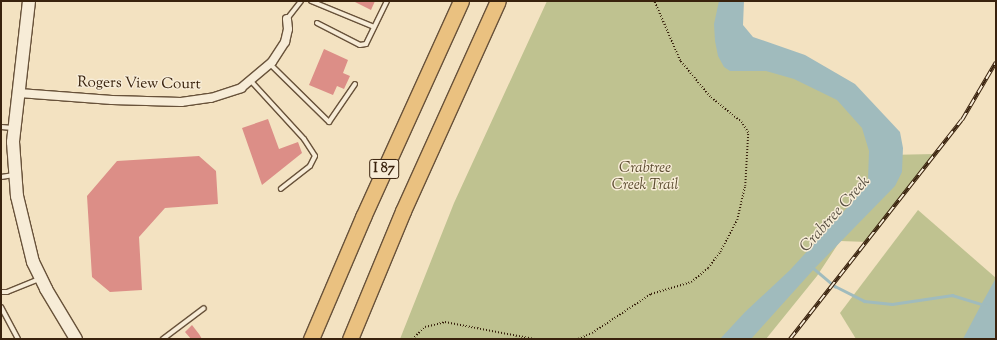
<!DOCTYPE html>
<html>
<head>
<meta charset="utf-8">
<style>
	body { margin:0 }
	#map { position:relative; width:997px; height:340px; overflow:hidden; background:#f3e2c1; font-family:"Sorts Mill Goudy",serif }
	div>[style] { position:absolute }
	.green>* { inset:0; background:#bfc290 }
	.water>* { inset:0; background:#a0bbbd }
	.stream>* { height:2.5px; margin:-1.25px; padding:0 1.25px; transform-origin:1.25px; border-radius:1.25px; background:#a0bbbd }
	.building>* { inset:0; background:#dc8e87 }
	.path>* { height:1.5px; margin-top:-0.75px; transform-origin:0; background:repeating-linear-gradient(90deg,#39220d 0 1px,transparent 0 3px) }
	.roads { filter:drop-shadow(1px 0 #68523a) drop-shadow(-1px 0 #68523a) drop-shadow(0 1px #68523a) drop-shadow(0 -1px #68523a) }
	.lane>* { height:4px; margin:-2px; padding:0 2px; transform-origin:2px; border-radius:2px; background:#f7ecd7 }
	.street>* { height:8px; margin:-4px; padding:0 4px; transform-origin:4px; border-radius:4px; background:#f7ecd7 }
	.secondary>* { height:12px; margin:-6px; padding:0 6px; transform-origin:6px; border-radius:6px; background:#f7ecd7 }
	.highway>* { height:15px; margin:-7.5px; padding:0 7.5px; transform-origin:7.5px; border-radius:7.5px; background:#eac180 }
	.rail>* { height:4px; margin-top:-2px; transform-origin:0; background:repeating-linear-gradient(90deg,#f7ecd7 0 8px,#39220d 0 16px); box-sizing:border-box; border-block:1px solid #39220d }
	span { translate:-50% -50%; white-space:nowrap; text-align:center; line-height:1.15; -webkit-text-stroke:3px #f7ecd7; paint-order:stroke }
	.shield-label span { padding:1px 3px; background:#f7ecd7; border:1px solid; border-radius:3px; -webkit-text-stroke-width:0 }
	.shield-label { font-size:14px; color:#39220d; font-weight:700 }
	.street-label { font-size:15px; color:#39220d }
	.park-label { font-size:15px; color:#5a4a2e; font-style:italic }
	.water-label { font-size:16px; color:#585042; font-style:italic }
	.frame { position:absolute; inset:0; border:2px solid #39220d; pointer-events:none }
</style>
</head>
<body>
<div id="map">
	<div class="green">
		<div style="clip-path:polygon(547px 1px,732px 1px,726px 25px,828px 81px,887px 155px,935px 154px,868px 242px,840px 241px,817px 276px,766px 339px,400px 339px,454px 203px)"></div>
		<div style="clip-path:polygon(918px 210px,996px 278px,996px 339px,856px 339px,840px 313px)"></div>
	</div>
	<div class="water">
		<div style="clip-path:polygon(719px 1px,744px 1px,743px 25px,753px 37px,805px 55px,855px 84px,900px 132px,903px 148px,902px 172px,895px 186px,814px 269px,751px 339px,720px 339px,745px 312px,790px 270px,855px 199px,868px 179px,869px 151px,862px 128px,837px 100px,794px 79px,766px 71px,730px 71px,724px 67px,718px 56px,715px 41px,714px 24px)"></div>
		<div style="clip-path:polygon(996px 278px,996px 339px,963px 339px,982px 303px)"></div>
	</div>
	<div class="stream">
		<div style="left:812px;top:267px;width:30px;rotate:40deg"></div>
		<div style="left:835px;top:286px;width:33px;rotate:27deg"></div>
		<div style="left:864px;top:301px;width:28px;rotate:6deg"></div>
		<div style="left:892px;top:304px;width:61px;rotate:-8.5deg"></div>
		<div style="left:952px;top:295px;width:34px;rotate:17deg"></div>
	</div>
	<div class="building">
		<div style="clip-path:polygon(353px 1px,375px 1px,371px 10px)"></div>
		<div style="clip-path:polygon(324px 49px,348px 60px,343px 73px,350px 76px,344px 89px,337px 86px,333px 95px,309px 85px)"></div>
		<div style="clip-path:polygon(268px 119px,279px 149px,298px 142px,302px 153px,262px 185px,242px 128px)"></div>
		<div style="clip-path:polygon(199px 156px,216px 171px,218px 204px,165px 208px,139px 237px,142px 290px,110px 292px,92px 277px,87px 196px,117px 161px)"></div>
		<div style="clip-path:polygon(192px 325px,199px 334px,202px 339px,191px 339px,185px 332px)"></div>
	</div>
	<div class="path">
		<div style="left:412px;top:339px;width:18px;rotate:-43deg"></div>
		<div style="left:425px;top:327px;width:21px;rotate:-14deg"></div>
		<div style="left:445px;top:322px;width:91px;rotate:10.8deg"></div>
		<div style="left:578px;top:339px;width:15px;rotate:-23deg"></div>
		<div style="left:592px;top:333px;width:71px;rotate:-33.5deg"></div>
		<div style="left:651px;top:294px;width:42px;rotate:-16.7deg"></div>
		<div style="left:691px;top:282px;width:22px;rotate:-39deg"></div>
		<div style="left:708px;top:268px;width:20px;rotate:-53deg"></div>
		<div style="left:720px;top:252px;width:36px;rotate:-62deg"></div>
		<div style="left:737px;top:220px;width:35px;rotate:-77deg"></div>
		<div style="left:745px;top:186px;width:53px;rotate:-86.8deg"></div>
		<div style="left:748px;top:133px;width:12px;rotate:-121deg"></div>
		<div style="left:742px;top:123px;width:41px;rotate:-140.9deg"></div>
		<div style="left:710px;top:97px;width:47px;rotate:-129.8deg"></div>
		<div style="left:680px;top:61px;width:65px;rotate:-113.4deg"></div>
	</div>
	<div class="roads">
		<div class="lane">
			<div style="left:311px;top:1px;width:68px;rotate:22.4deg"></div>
			<div style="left:287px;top:19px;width:23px;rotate:-52deg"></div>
			<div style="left:317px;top:23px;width:48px;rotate:27.1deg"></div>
			<div style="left:360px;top:45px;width:6px;rotate:-9deg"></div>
			<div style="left:366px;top:44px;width:48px;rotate:-64deg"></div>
			<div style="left:270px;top:64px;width:83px;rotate:44.5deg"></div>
			<div style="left:329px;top:122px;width:46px;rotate:-55.6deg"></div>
			<div style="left:250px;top:80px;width:80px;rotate:47.5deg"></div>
			<div style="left:304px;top:139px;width:20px;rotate:57deg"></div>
			<div style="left:315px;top:156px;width:11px;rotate:117deg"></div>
			<div style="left:310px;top:166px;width:37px;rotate:142deg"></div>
			<div style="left:1px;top:127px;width:12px;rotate:5deg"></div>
			<div style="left:1px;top:177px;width:13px;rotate:-9deg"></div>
			<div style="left:1px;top:292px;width:6px"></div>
			<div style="left:7px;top:292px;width:35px;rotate:-22deg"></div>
			<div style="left:1px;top:307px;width:36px;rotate:62deg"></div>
			<div style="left:163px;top:339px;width:51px;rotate:-37.1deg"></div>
		</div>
		<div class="street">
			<div style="left:19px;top:93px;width:93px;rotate:4.3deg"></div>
			<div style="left:112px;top:100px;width:69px;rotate:1.7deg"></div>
			<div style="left:181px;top:102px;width:30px;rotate:-8deg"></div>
			<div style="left:211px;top:98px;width:32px;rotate:-18deg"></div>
			<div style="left:241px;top:88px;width:40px;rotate:-40deg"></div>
			<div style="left:272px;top:62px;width:24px;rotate:-57deg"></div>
			<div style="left:285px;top:42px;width:13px;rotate:-77deg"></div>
			<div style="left:288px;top:29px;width:10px;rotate:-96deg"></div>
		</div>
		<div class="secondary">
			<div style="left:29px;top:1px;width:142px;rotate:96.5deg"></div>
			<div style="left:13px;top:142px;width:54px;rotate:85.8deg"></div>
			<div style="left:17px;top:196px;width:68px;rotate:76.4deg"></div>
			<div style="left:33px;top:262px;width:30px;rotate:64deg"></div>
			<div style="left:46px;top:289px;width:58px;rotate:59deg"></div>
		</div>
		<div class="highway">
			<div style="left:311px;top:339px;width:133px;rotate:-66.9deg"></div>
			<div style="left:363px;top:217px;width:237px;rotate:-65.6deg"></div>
			<div style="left:350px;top:339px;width:139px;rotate:-67.5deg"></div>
			<div style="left:403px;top:211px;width:230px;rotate:-65.7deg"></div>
		</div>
	</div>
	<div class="rail">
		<div style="left:790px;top:339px;width:278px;rotate:-51.9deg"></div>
		<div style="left:962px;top:120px;width:67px;rotate:-59.6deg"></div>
	</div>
	<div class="shield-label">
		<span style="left:384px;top:169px">I 87</span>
	</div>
	<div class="street-label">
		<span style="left:139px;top:84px;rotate:1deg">Rogers View Court</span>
	</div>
	<div class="park-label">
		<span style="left:645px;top:177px">Crabtree<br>Creek Trail</span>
	</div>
	<div class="water-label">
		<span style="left:836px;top:215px;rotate:-48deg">Crabtree Creek</span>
	</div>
	<div class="frame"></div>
</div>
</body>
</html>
